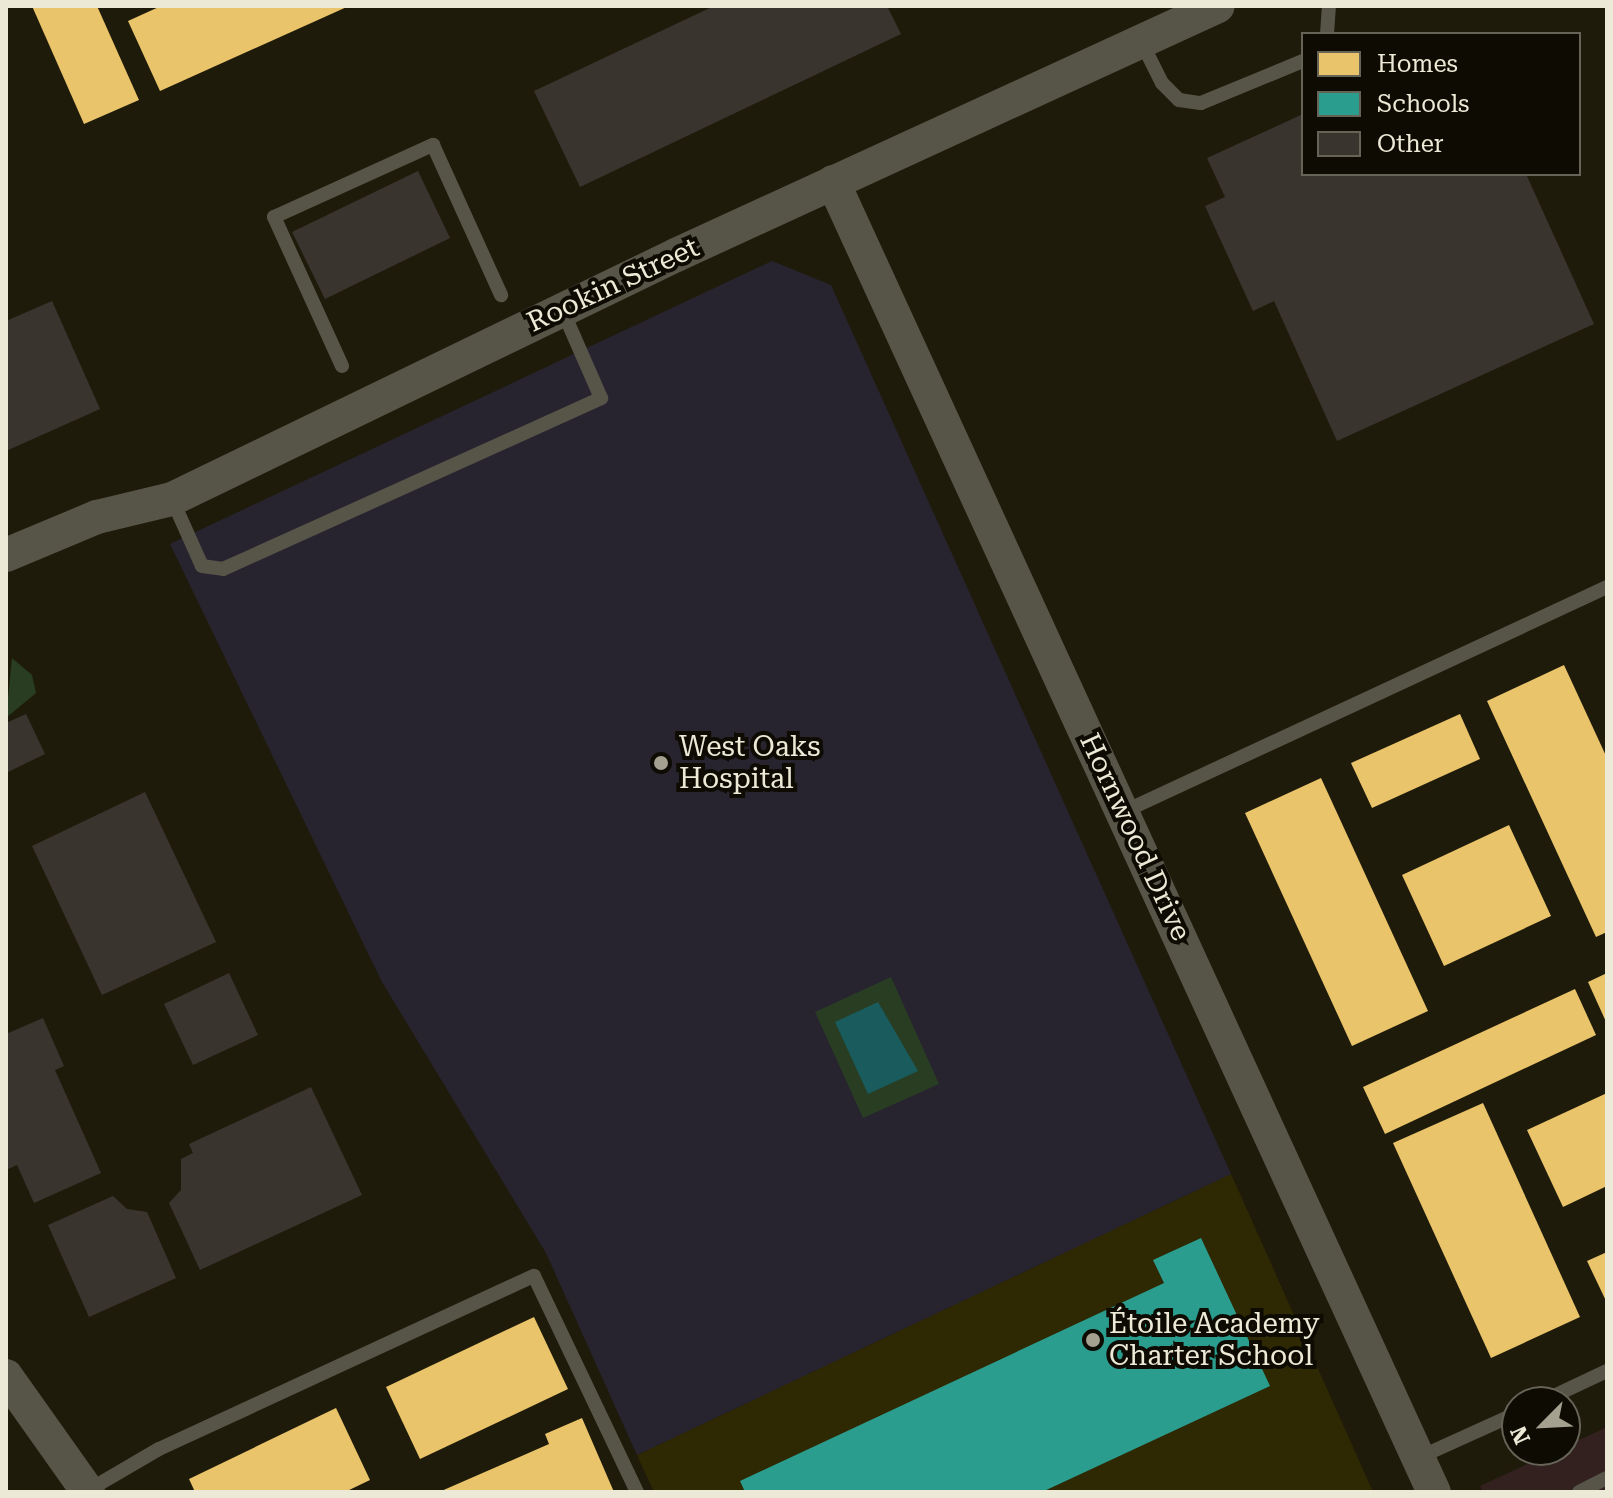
<!DOCTYPE html>
<html>
<head>
<meta charset="utf-8">
<style>
	body { margin:0 }
	#map { position:relative; width:1613px; height:1498px; overflow:hidden; background:#1f1b0b; font-family:"Roboto Serif",serif }
	div>[style] { position:absolute }
	.commercial>* { inset:0; background:#33211f }
	.built>* { inset:0; background:#2f2903 }
	.medical>* { inset:0; background:#272430 }
	.green>* { inset:0; background:#293d23 }
	.water>* { inset:0; background:#1a5b5d }
	.homes>* { inset:0; background:#e9c46a }
	.schools>* { inset:0; background:#2a9d8f }
	.building>* { inset:0; background:#3a342f }
	.service>* { height:14px; margin:-7px; padding:0 7px; transform-origin:7px; border-radius:7px; background:#575448 }
	.tertiary>* { height:34px; margin:-17px; padding:0 17px; transform-origin:17px; border-radius:17px; background:#575448 }
	.dots>* { width:22px; height:22px; translate:-50% -50%; box-sizing:border-box; border:4px solid #0d0b02; border-radius:50% }
	span { translate:-50% -50%; white-space:nowrap; text-align:center; line-height:1.15; -webkit-text-stroke:8px #0d0b02; paint-order:stroke }
	.street-label { font-size:28px; color:#ece9d7 }
	.poi-label { font-size:28px; color:#ece9d7 }
	.left { translate:0 -50%; text-align:left }
	.frame { position:absolute; inset:0; border:8px solid #ece9d7; pointer-events:none }
	.legend { position:absolute; left:1301px; top:32px; width:280px; height:144px; box-sizing:border-box; background:#0d0b02; border:2px solid #666457; margin:0; padding:10px 14px; list-style:none; font-size:24px; color:#ece9d7 }
	.legend li { display:flex; align-items:center; gap:16px; height:40px }
	.legend b { width:40px; border:2px solid #666457 }
	.north { position:absolute; left:1501px; top:1386px; width:80px; height:80px; box-sizing:border-box; background:#0d0b02; border:2px solid #666457; border-radius:50%; rotate:246deg; font-size:22px; font-weight:700; line-height:32px; text-align:center; color:#ece9d7 }
	.north::after { content:''; display:block; margin:auto; width:28px; height:36px; background:#a4a190; clip-path:polygon(50% 0,100% 100%,50% 72%,0 100%) }
</style>
</head>
<body>
<div id="map">
	<div class="commercial">
		<div style="clip-path:polygon(1607px 1427px,1607px 1492px,1483px 1492px,1480px 1486px)"></div>
	</div>
	<div class="built">
		<div style="clip-path:polygon(1231px 1174px,1373px 1492px,654px 1492px,637px 1455px)"></div>
	</div>
	<div class="medical">
		<div style="clip-path:polygon(772px 261px,831px 285px,1231px 1174px,637px 1455px,546px 1253px,382px 982px,170px 544px)"></div>
	</div>
	<div class="green">
		<div style="clip-path:polygon(12px 658px,32px 675px,36px 693px,6px 718px)"></div>
		<div style="clip-path:polygon(891px 977px,939px 1084px,863px 1118px,815px 1012px)"></div>
	</div>
	<div class="water">
		<div style="clip-path:polygon(878px 1002px,918px 1071px,868px 1094px,835px 1022px)"></div>
	</div>
	<div class="homes">
		<div style="clip-path:polygon(32px 6px,97px 6px,139px 100px,84px 124px)"></div>
		<div style="clip-path:polygon(161px 6px,349px 6px,160px 91px,128px 21px)"></div>
		<div style="clip-path:polygon(1564px 665px,1607px 758px,1607px 932px,1596px 937px,1487px 701px)"></div>
		<div style="clip-path:polygon(1460px 714px,1480px 759px,1372px 808px,1351px 763px)"></div>
		<div style="clip-path:polygon(1321px 778px,1428px 1011px,1352px 1046px,1245px 813px)"></div>
		<div style="clip-path:polygon(1509px 825px,1551px 916px,1444px 966px,1402px 875px)"></div>
		<div style="clip-path:polygon(1607px 973px,1607px 1024px,1588px 982px)"></div>
		<div style="clip-path:polygon(1575px 989px,1596px 1035px,1385px 1134px,1363px 1087px)"></div>
		<div style="clip-path:polygon(1607px 1093px,1607px 1186px,1563px 1207px,1527px 1130px)"></div>
		<div style="clip-path:polygon(1483px 1103px,1580px 1317px,1491px 1358px,1393px 1143px)"></div>
		<div style="clip-path:polygon(1607px 1252px,1607px 1303px,1587px 1261px)"></div>
		<div style="clip-path:polygon(534px 1317px,568px 1389px,420px 1459px,386px 1387px)"></div>
		<div style="clip-path:polygon(336px 1408px,370px 1480px,345px 1492px,195px 1492px,189px 1479px)"></div>
		<div style="clip-path:polygon(582px 1418px,614px 1492px,439px 1492px,549px 1444px,545px 1434px)"></div>
	</div>
	<div class="schools">
		<div style="clip-path:polygon(1201px 1238px,1270px 1386px,1042px 1492px,745px 1492px,740px 1481px,1164px 1283px,1153px 1260px)"></div>
	</div>
	<div class="building">
		<div style="clip-path:polygon(714px 6px,887px 6px,901px 34px,580px 187px,534px 91px)"></div>
		<div style="clip-path:polygon(1303px 114px,1303px 174px,1526px 174px,1594px 324px,1337px 441px,1274px 301px,1253px 311px,1205px 206px,1225px 197px,1207px 158px)"></div>
		<div style="clip-path:polygon(418px 171px,450px 238px,325px 299px,292px 232px)"></div>
		<div style="clip-path:polygon(52px 301px,100px 409px,6px 451px,6px 321px)"></div>
		<div style="clip-path:polygon(26px 714px,45px 754px,6px 773px,6px 723px)"></div>
		<div style="clip-path:polygon(145px 792px,216px 942px,102px 995px,32px 846px)"></div>
		<div style="clip-path:polygon(229px 973px,258px 1035px,193px 1065px,164px 1004px)"></div>
		<div style="clip-path:polygon(43px 1018px,64px 1066px,55px 1070px,101px 1173px,34px 1203px,17px 1165px,6px 1170px,6px 1034px)"></div>
		<div style="clip-path:polygon(311px 1087px,362px 1195px,200px 1270px,169px 1203px,181px 1190px,181px 1159px,193px 1153px,189px 1144px)"></div>
		<div style="clip-path:polygon(113px 1196px,127px 1209px,147px 1212px,176px 1278px,89px 1317px,48px 1225px)"></div>
	</div>
	<div class="service">
		<div style="left:1327px;top:34px;width:28px;rotate:-86deg"></div>
		<div style="left:1141px;top:41px;width:47px;rotate:63.4deg"></div>
		<div style="left:1162px;top:83px;width:24px;rotate:45deg"></div>
		<div style="left:1179px;top:100px;width:22px;rotate:8deg"></div>
		<div style="left:1201px;top:103px;width:110px;rotate:-22.4deg"></div>
		<div style="left:342px;top:366px;width:164px;rotate:-114.5deg"></div>
		<div style="left:274px;top:217px;width:175px;rotate:-24.4deg"></div>
		<div style="left:433px;top:145px;width:165px;rotate:65.6deg"></div>
		<div style="left:172px;top:499px;width:73px;rotate:65.9deg"></div>
		<div style="left:202px;top:566px;width:21px;rotate:8deg"></div>
		<div style="left:223px;top:569px;width:415px;rotate:-24.3deg"></div>
		<div style="left:601px;top:398px;width:97px;rotate:-113.7deg"></div>
		<div style="left:1123px;top:812px;width:534px;rotate:-24.93deg"></div>
		<div style="left:1541px;top:1402px;width:73px;rotate:-25.2deg"></div>
		<div style="left:1420px;top:1457px;width:107px;rotate:-24.4deg"></div>
		<div style="left:87px;top:1491px;width:83px;rotate:-30.3deg"></div>
		<div style="left:159px;top:1449px;width:413px;rotate:-24.8deg"></div>
		<div style="left:534px;top:1276px;width:239px;rotate:64.5deg"></div>
		<div style="left:1579px;top:1492px;width:31px;rotate:-27deg"></div>
	</div>
	<div class="tertiary">
		<div style="left:833px;top:182px;width:1441px;rotate:65.36deg"></div>
		<div style="left:6px;top:555px;width:99px;rotate:-22.7deg"></div>
		<div style="left:97px;top:517px;width:77px;rotate:-13.5deg"></div>
		<div style="left:172px;top:499px;width:560px;rotate:-25.83deg"></div>
		<div style="left:676px;top:255px;width:596px;rotate:-24.67deg"></div>
		<div style="left:6px;top:1376px;width:142px;rotate:54.7deg"></div>
	</div>
	<div class="dots">
		<div style="left:661px;top:763px;background:#a4a190"></div>
		<div style="left:1093px;top:1340px;background:#a4a190"></div>
	</div>
	<div class="street-label">
		<span style="left:613px;top:285px;rotate:-25deg">Rookin Street</span>
		<span style="left:1135px;top:837px;rotate:65deg">Hornwood Drive</span>
	</div>
	<div class="poi-label">
		<span class="left" style="left:679px;top:763px">West Oaks<br>Hospital</span>
		<span class="left" style="left:1109px;top:1340px">Étoile Academy<br>Charter School</span>
	</div>
	<div class="frame"></div>
	<ul class="legend">
	<li><b style="height:22px;background:#e9c46a"></b>Homes</li>
	<li><b style="height:22px;background:#2a9d8f"></b>Schools</li>
	<li><b style="height:22px;background:#3a342f"></b>Other</li>
	</ul>
	<div class="north">N</div>
</div>
</body>
</html>
